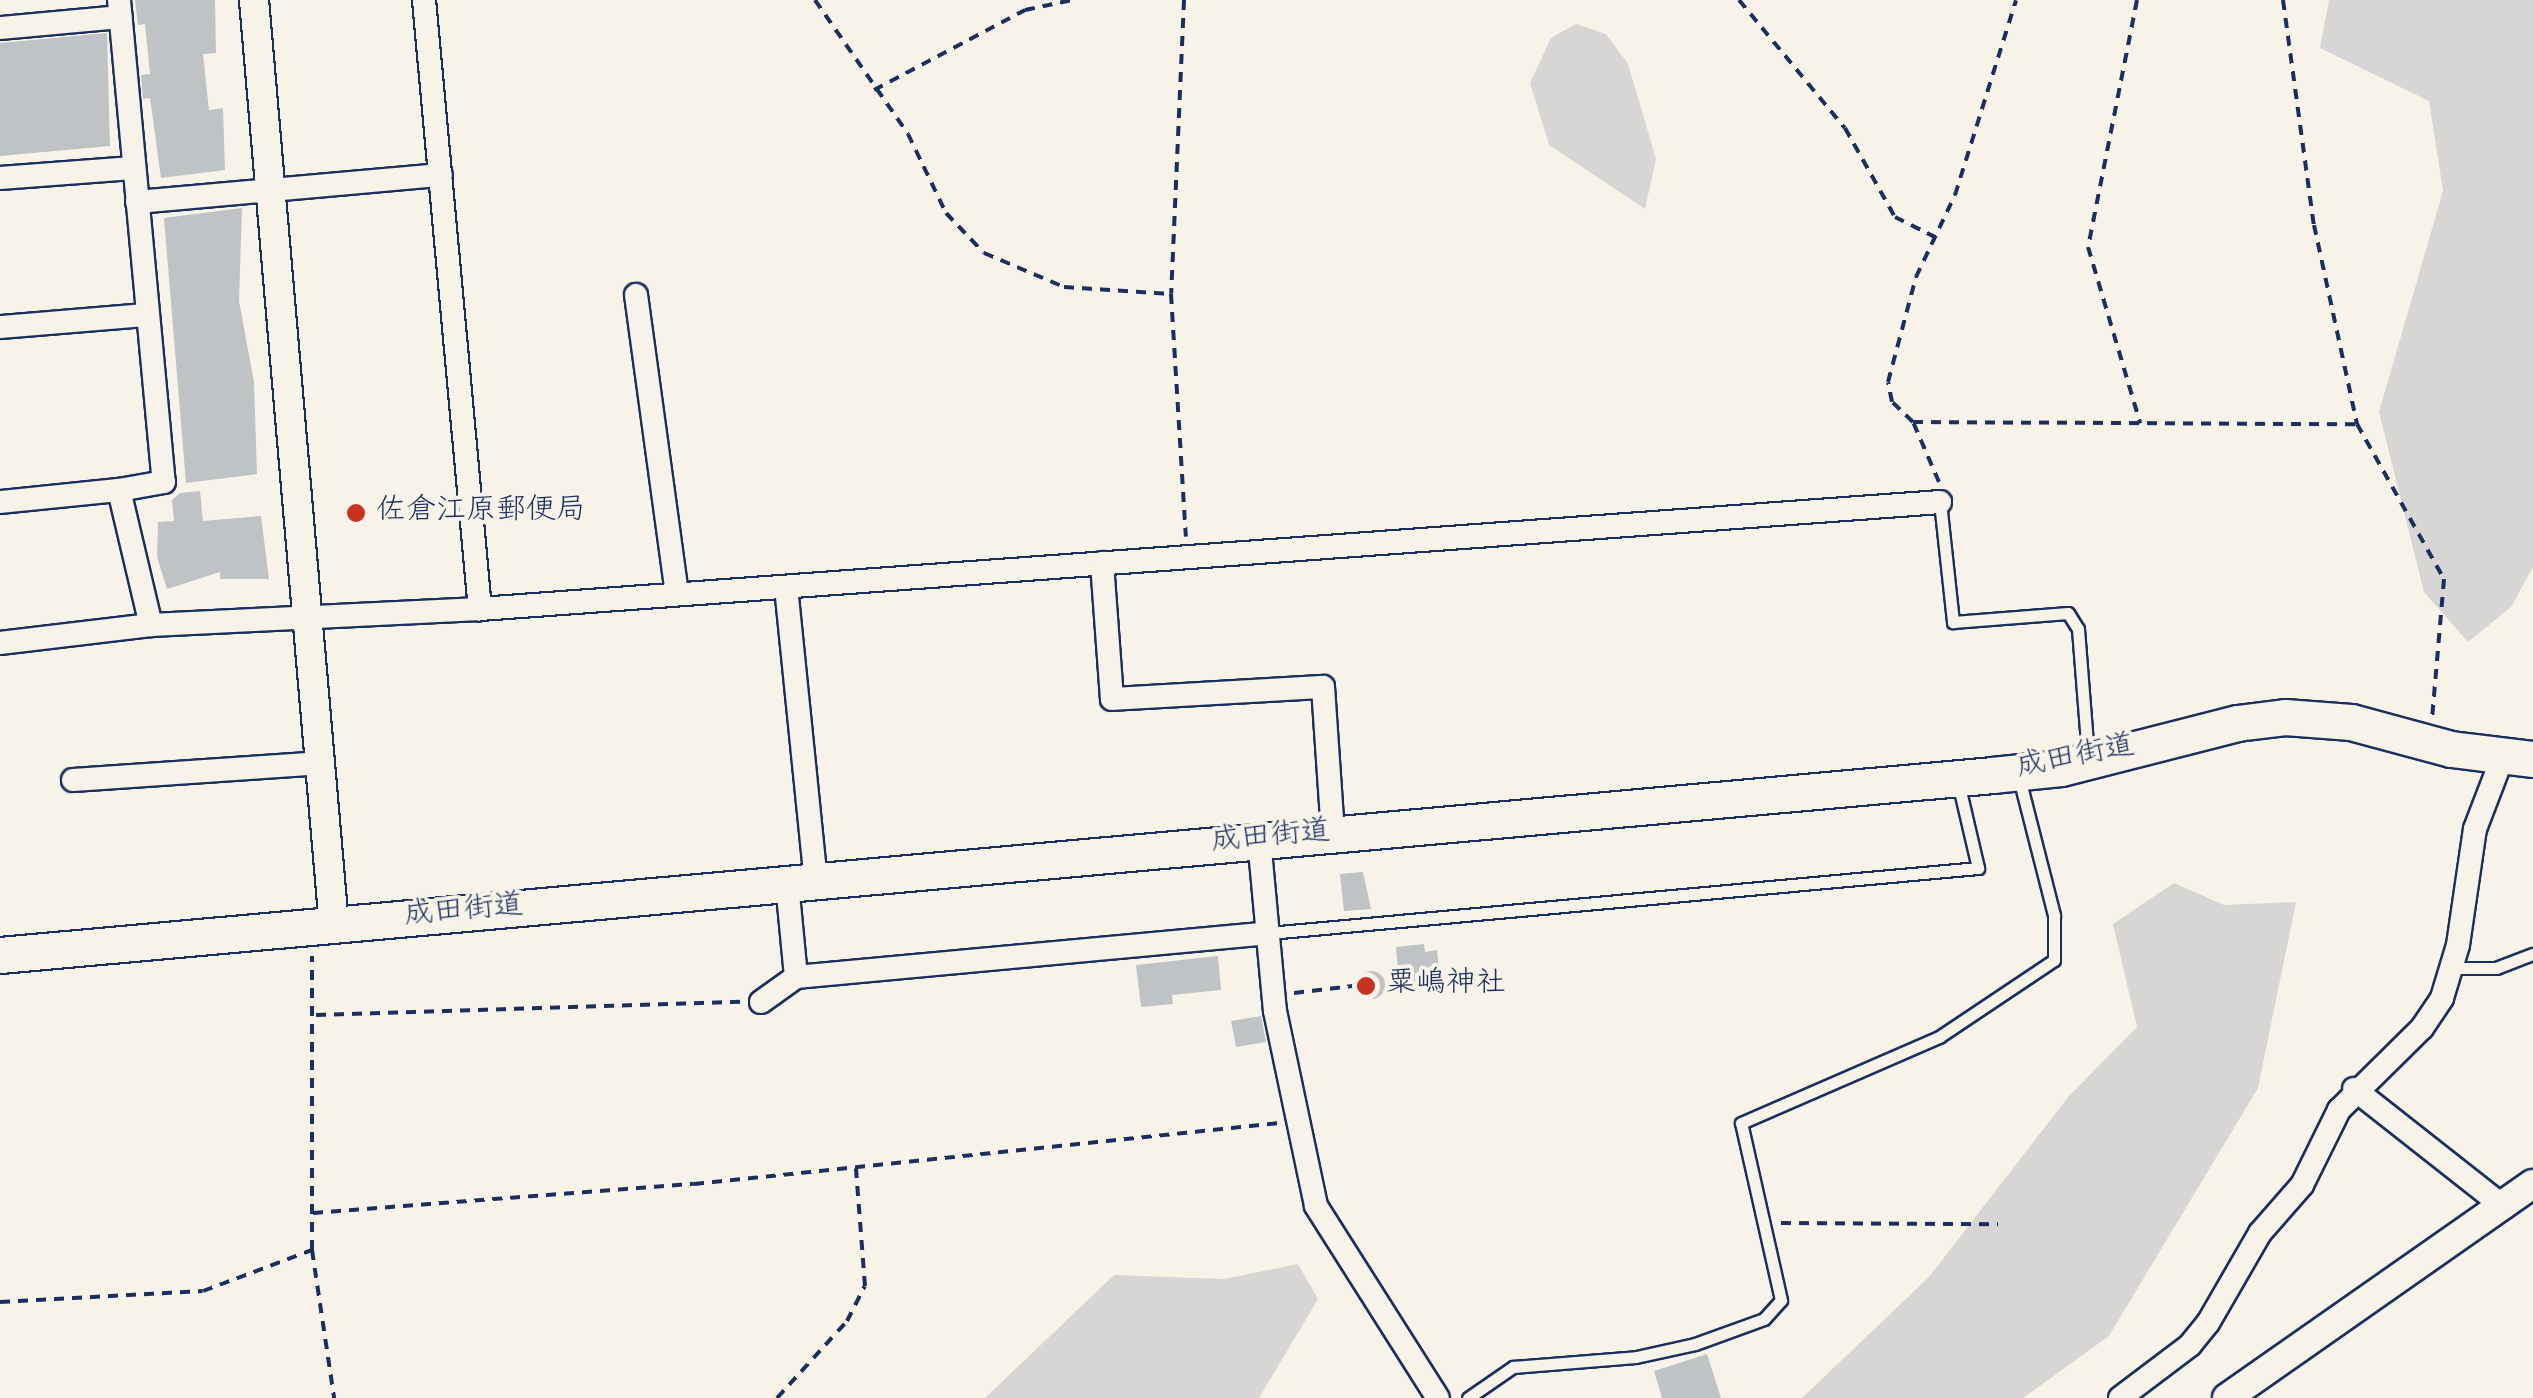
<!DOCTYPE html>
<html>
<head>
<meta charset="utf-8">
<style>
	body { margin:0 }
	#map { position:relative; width:2533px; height:1398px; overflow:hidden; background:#f7f3e8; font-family:"Gochi Hand","Klee One",sans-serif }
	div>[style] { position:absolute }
	.green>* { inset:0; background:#d7d6d4 }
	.building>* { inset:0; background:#c0c3c5 }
	.round { border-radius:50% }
	.path>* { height:4px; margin-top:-2px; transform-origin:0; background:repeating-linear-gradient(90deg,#1b2f5e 0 10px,transparent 0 18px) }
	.roads { filter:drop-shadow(2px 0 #1b2f5e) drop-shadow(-2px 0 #1b2f5e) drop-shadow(0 2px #1b2f5e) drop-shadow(0 -2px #1b2f5e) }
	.service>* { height:11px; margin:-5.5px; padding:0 5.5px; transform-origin:5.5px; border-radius:5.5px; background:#f7f3e8 }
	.minor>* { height:22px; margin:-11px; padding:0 11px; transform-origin:11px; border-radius:11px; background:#f7f3e8 }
	.tertiary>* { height:28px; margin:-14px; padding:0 14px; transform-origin:14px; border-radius:14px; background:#f7f3e8 }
	.trunk>* { height:35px; margin:-17.5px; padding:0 17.5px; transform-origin:17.5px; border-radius:17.5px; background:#f7f3e8 }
	.dots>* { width:28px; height:28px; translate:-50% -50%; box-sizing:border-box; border:5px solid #f7f3e8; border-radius:50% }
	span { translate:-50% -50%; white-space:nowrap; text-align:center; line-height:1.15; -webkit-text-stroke:8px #f7f3e8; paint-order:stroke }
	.poi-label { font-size:30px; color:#1b2f5e }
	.left { translate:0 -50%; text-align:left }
	.street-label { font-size:30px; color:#1b2f5e }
</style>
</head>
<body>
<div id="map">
	<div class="green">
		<div style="clip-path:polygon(2329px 0,2533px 0,2533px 567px,2511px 607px,2468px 642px,2424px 592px,2379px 412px,2443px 191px,2429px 101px,2320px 48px)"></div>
		<div style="clip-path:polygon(1576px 24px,1606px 34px,1628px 64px,1656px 159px,1645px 209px,1549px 145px,1530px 83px,1551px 38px)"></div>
		<div style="clip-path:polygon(2174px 883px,2224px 905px,2296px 902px,2258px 1088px,2109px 1336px,2023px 1398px,1802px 1398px,1929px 1277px,2069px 1096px,2137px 1027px,2113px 924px)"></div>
		<div style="clip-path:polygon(1298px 1264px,1318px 1299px,1259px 1398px,985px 1398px,1114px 1275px,1224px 1279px)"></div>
	</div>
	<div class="building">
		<div style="clip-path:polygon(135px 0,215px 0,216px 53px,203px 54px,209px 110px,223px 108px,225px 170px,161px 178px,150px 98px,143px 99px,141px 75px,150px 74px,145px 24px,138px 25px)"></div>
		<div style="clip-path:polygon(107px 33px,110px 146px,0 156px,0 43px)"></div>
		<div style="clip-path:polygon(242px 208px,239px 301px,254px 382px,257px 474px,186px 483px,164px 218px)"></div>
		<div style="clip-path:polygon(200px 491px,203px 521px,261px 516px,269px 579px,220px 579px,220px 572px,167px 589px,157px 557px,158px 522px,174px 521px,172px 500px,180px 493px)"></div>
		<div style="clip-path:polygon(1363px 872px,1371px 909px,1344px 911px,1340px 874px)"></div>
		<div style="clip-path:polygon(1424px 944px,1425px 952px,1437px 950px,1440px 980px,1399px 983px,1396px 947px)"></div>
		<div style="clip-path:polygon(1218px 956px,1221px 990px,1172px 995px,1173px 1004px,1141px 1007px,1136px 965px)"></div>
		<div class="round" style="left:1357px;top:971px;width:28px;height:28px"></div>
		<div style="clip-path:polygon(1261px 1016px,1266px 1042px,1236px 1047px,1231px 1021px)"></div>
		<div style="clip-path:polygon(1707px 1354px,1721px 1398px,1662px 1398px,1654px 1371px)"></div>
	</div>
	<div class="path">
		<div style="left:815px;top:0;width:163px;rotate:55.2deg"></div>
		<div style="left:908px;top:134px;width:88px;rotate:64.3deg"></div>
		<div style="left:946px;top:213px;width:55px;rotate:46.5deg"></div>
		<div style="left:984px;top:253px;width:87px;rotate:23deg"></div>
		<div style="left:1064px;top:287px;width:107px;rotate:3.7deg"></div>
		<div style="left:1184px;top:0;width:294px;rotate:92.5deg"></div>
		<div style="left:1171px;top:294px;width:243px;rotate:86.5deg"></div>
		<div style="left:1739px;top:0;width:166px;rotate:50.4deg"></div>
		<div style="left:1845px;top:128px;width:102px;rotate:60.7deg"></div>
		<div style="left:1895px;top:217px;width:45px;rotate:26.6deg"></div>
		<div style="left:2137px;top:0;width:252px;rotate:101.2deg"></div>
		<div style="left:2088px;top:247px;width:184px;rotate:73.5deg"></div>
		<div style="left:2283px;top:0;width:227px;rotate:82.2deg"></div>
		<div style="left:2314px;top:225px;width:204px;rotate:77.8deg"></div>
		<div style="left:874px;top:90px;width:171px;rotate:-27.9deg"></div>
		<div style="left:1025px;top:10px;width:48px;rotate:-12deg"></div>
		<div style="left:1913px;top:422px;width:444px;rotate:0.3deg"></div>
		<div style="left:2357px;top:424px;width:178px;rotate:60.7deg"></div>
		<div style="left:2444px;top:579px;width:140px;rotate:94.9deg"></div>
		<div style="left:1939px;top:482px;width:65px;rotate:-113.4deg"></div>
		<div style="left:1913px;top:422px;width:29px;rotate:-136deg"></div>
		<div style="left:1892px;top:402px;width:20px;rotate:-101deg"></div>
		<div style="left:1888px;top:382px;width:109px;rotate:-75.1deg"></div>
		<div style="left:1916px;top:277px;width:91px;rotate:-64.6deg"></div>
		<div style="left:1955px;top:195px;width:204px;rotate:-72.6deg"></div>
		<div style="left:1294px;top:993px;width:59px;rotate:-6.8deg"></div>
		<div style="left:316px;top:1015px;width:425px;rotate:-1.8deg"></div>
		<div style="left:313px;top:1213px;width:382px;rotate:-4.4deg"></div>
		<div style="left:694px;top:1184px;width:588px;rotate:-5.95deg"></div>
		<div style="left:1781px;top:1223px;width:217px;rotate:0.3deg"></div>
		<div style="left:312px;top:1250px;width:150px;rotate:81.5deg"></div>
		<div style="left:0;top:1302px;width:203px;rotate:-3.1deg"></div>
		<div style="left:203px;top:1291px;width:116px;rotate:-20.6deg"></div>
		<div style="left:312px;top:1250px;width:294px;rotate:-90deg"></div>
		<div style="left:777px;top:1398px;width:104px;rotate:-47.7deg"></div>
		<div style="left:847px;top:1321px;width:39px;rotate:-63deg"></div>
		<div style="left:865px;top:1286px;width:118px;rotate:-94.4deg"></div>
	</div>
	<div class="roads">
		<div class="service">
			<div style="left:1940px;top:502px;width:121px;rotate:83.8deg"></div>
			<div style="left:1953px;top:622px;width:115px;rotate:-4.5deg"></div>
			<div style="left:2068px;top:613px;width:19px;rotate:58deg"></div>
			<div style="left:2078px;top:629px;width:126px;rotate:85.5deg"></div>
			<div style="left:1269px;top:933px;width:712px;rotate:-5.24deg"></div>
			<div style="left:1978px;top:868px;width:88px;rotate:-103.1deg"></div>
			<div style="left:2451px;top:968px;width:45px"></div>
			<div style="left:2496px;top:968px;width:40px;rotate:-21deg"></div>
			<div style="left:1468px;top:1398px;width:55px;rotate:-34.6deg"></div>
			<div style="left:1513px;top:1367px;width:123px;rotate:-4.6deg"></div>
			<div style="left:1636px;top:1357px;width:60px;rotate:-12.4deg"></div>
			<div style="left:1695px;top:1344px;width:73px;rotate:-19.9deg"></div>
			<div style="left:1764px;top:1319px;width:25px;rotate:-48deg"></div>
			<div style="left:1781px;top:1300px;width:181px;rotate:-102.7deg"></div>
			<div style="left:1741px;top:1123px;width:216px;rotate:-23.5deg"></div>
			<div style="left:1939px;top:1037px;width:138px;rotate:-33.8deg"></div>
			<div style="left:2054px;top:960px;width:45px;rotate:-90deg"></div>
			<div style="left:2054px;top:915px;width:141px;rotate:-104.3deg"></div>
		</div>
		<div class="minor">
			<div style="left:119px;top:0;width:484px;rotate:84.7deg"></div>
			<div style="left:164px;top:482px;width:46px;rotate:169.9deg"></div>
			<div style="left:119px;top:490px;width:139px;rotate:76.7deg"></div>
			<div style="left:151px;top:625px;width:329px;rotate:-2.8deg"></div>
			<div style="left:480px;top:609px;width:1464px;rotate:-4.19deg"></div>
			<div style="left:424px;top:0;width:612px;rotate:84.75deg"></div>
			<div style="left:0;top:28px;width:121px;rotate:-5.2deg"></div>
			<div style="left:0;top:178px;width:133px;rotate:-4.3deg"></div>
			<div style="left:137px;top:202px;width:305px;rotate:-5.1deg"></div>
			<div style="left:636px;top:295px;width:302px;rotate:82.2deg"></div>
			<div style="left:0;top:327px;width:147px;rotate:-4.7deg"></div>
			<div style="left:0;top:502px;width:120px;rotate:-5.8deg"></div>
			<div style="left:1102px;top:563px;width:136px;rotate:85.8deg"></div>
			<div style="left:1112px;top:699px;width:211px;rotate:-3.3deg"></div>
			<div style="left:1323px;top:687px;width:147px;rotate:86.1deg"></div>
			<div style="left:786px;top:587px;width:297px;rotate:84.2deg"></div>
			<div style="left:0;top:643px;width:152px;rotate:-6.8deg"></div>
			<div style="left:73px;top:780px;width:250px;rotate:-3.9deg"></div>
			<div style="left:1259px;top:839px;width:173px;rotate:84.7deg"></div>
			<div style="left:1275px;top:1011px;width:199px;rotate:78.1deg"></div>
			<div style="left:1316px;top:1206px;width:227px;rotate:57.6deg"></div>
			<div style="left:796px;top:977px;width:475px;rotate:-5.3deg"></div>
			<div style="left:761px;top:1002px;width:43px;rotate:-35.5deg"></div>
			<div style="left:796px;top:977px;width:93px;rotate:-95.5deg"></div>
			<div style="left:2354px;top:1089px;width:191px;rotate:38.2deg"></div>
			<div style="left:2120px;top:1398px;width:88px;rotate:-37.1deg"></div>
			<div style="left:2190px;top:1345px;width:28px;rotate:-51deg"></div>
			<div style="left:2208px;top:1323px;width:104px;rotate:-60deg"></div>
			<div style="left:2260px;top:1233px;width:64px;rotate:-48.8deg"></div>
			<div style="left:2302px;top:1185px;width:84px;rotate:-63.7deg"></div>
			<div style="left:2339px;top:1110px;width:117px;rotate:-44.7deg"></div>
			<div style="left:2422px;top:1028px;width:36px;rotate:-56deg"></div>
			<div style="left:2442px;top:998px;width:55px;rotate:-73.2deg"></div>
			<div style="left:2458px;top:945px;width:117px;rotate:-81.7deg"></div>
			<div style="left:2475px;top:829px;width:78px;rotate:-69deg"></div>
		</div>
		<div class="tertiary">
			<div style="left:254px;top:0;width:928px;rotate:85.06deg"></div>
			<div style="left:2227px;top:1398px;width:373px;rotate:-35deg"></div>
		</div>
		<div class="trunk">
			<div style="left:0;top:955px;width:2000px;rotate:-5.16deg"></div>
			<div style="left:1992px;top:775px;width:69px;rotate:-5.8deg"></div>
			<div style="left:2061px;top:768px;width:182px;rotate:-14.3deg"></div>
			<div style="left:2237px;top:723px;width:48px;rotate:-7.1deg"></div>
			<div style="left:2285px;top:717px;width:66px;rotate:4.3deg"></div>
			<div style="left:2351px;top:722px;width:104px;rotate:15.1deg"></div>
			<div style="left:2451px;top:749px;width:83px;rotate:7deg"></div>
		</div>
	</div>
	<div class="dots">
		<div style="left:356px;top:513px;background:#c8321e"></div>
		<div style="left:1366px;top:986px;background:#c8321e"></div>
	</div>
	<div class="poi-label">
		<span class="left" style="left:376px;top:513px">佐倉江原郵便局</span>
		<span class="left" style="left:1386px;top:986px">粟嶋神社</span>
	</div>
	<div class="street-label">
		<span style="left:2076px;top:759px;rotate:-11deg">成田街道</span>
		<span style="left:1271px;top:839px;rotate:-5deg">成田街道</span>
		<span style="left:464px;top:913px;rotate:-5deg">成田街道</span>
	</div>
</div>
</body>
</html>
